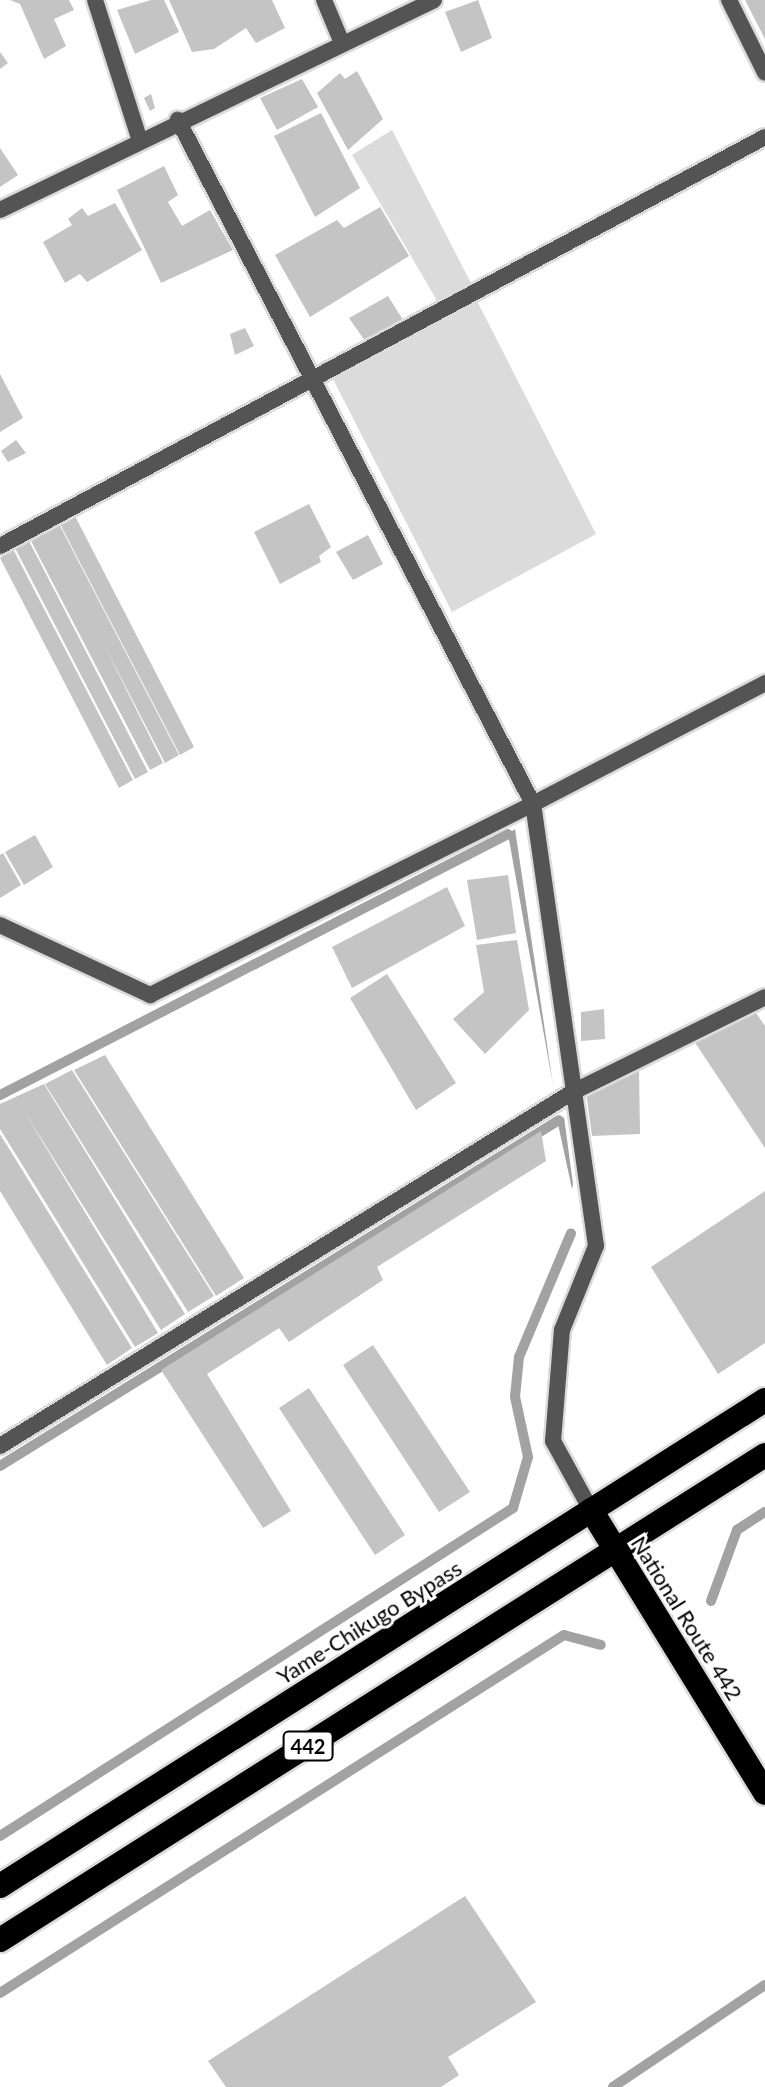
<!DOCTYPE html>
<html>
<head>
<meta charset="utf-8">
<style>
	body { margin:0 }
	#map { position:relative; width:765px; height:2087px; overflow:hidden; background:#fff; font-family:Lato,sans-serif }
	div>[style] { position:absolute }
	.green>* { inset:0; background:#dbdbdb }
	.water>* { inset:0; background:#a2a2a2 }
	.stream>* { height:10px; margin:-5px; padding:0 5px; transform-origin:5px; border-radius:5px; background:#a2a2a2 }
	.building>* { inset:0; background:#c4c4c4 }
	.roads { filter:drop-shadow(2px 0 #dbdbdb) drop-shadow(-2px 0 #dbdbdb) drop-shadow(0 2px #dbdbdb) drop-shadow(0 -2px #dbdbdb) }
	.lane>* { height:16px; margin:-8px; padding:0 8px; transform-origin:8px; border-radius:8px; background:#545454 }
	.street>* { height:16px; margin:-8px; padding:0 8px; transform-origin:8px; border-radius:8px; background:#545454 }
	.highway>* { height:24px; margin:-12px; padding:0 12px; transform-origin:12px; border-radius:12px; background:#000 }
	span { translate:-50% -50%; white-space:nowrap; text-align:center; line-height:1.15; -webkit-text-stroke:6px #fff; paint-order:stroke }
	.shield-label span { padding:2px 6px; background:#fff; border:2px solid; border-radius:6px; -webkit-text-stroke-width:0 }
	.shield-label { font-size:20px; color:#000; font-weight:700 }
	.street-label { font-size:22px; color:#000 }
</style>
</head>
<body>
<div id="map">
	<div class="green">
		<div style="clip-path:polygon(392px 130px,472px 285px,439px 304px,352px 155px)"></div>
		<div style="clip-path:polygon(477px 301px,596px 534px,452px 612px,332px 377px)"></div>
	</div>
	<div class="water">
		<div style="clip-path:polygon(515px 829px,553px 1085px,508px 834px)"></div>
		<div style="clip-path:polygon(564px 1117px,573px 1184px,572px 1189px,558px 1124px)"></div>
	</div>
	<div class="stream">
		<div style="left:0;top:1095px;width:571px;rotate:-27.19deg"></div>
		<div style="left:0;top:1466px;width:657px;rotate:-31.76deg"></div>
		<div style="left:711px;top:1601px;width:76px;rotate:-69.9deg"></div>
		<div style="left:737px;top:1530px;width:33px;rotate:-33deg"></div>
		<div style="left:0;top:1836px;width:609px;rotate:-32.59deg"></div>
		<div style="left:513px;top:1508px;width:53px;rotate:-73.6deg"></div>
		<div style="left:528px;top:1457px;width:61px;rotate:-102.2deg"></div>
		<div style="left:515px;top:1397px;width:40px;rotate:-84.3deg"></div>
		<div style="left:519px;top:1357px;width:134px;rotate:-67.2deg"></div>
		<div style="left:0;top:1993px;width:668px;rotate:-32.41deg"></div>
		<div style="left:564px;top:1635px;width:38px;rotate:15deg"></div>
		<div style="left:613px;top:2087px;width:183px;rotate:-33.9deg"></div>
	</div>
	<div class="building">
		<div style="clip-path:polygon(10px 0,69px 0,74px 10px,54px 19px,66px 46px,44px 59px,20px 4px)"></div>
		<div style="clip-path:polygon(151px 0,164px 0,179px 32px,135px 54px,117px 10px)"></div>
		<div style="clip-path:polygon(169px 0,272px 0,285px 28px,256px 43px,246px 28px,214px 49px,192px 52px)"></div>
		<div style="clip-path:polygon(478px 0,492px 38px,461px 52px,445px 12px)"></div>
		<div style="clip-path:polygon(745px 0,765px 0,765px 39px)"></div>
		<div style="clip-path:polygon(0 52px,8px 63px,0 69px)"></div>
		<div style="clip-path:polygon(357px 71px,383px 119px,348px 150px,317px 93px,340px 73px,345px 79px)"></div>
		<div style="clip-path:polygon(302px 79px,318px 107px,277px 130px,260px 98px)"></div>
		<div style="clip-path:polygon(151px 94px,155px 108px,150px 111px,144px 98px)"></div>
		<div style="clip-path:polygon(321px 113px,360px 188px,315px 217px,274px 136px)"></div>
		<div style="clip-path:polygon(0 148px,18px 175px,0 187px)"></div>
		<div style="clip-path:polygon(164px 166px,178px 195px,168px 202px,182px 226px,210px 210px,233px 250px,161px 283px,117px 190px)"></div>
		<div style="clip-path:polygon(115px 203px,142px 250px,87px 282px,80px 274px,65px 283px,43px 242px,72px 225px,68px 219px,82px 208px,88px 216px)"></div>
		<div style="clip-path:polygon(380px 207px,409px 256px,310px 317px,275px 255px,337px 220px,344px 228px)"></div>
		<div style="clip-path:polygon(388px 296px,403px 320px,365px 341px,349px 318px)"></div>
		<div style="clip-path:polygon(245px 328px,254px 346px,235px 355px,230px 334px)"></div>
		<div style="clip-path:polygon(0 374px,23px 418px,0 432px)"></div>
		<div style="clip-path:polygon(16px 440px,26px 453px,8px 462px,1px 451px)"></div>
		<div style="clip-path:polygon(309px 504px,331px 547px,319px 556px,321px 562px,280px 584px,254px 532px)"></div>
		<div style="clip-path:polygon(75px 516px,194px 747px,180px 755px,60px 524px)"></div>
		<div style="clip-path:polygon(59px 524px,179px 755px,165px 763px,103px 643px,163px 763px,150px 770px,30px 539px)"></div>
		<div style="clip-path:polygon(368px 535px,383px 564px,353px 580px,336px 552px)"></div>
		<div style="clip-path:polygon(29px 541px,148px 772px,135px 779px,15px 548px)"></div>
		<div style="clip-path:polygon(13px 549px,133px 780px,119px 788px,0 558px)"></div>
		<div style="clip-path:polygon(35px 835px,53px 867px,24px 885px,5px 852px)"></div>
		<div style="clip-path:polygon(3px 853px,21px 885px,0 898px,0 855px)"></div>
		<div style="clip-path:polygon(508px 875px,516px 933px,477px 940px,467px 880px)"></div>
		<div style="clip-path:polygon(447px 887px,465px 926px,352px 988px,332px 947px)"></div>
		<div style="clip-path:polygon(517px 940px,529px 1010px,485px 1054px,453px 1019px,484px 992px,476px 945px)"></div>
		<div style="clip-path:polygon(387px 974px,456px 1083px,416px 1110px,350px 998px)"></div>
		<div style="clip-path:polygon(752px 1007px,765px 1026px,765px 1148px,694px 1041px)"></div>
		<div style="clip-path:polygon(604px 1009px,605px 1039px,581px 1041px,581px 1012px)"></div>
		<div style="clip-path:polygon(105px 1055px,244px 1278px,216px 1296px,74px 1070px)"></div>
		<div style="clip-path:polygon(72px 1070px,214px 1296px,188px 1312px,45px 1084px)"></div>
		<div style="clip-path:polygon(639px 1070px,640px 1134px,592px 1136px,586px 1092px)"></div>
		<div style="clip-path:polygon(44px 1084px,185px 1314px,161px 1330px,22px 1108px,158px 1333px,135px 1347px,0 1129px,0 1104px)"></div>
		<div style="clip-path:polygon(541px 1131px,546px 1161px,377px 1267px,383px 1280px,289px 1342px,279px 1328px,207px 1374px,291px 1511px,263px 1528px,161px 1370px)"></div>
		<div style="clip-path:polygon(0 1134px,132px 1348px,107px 1365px,0 1191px)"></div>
		<div style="clip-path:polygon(765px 1191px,765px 1343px,718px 1374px,651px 1267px)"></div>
		<div style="clip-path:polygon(373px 1345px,470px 1492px,439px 1512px,343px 1365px)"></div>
		<div style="clip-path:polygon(309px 1388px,405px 1535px,375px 1555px,279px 1408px)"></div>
		<div style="clip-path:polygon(465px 1896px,536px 2002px,448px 2057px,459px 2075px,441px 2087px,226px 2087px,208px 2061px)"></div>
	</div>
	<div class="roads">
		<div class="lane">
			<div style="left:729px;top:0;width:81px;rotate:63.7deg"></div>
			<div style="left:0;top:546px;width:867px;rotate:-28.13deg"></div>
			<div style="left:0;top:925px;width:166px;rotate:25deg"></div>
			<div style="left:150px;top:995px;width:428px;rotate:-26.5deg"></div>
			<div style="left:533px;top:804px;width:771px;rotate:-117.43deg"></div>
			<div style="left:571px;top:1093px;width:216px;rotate:-26.3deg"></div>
		</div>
		<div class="street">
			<div style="left:95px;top:0;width:145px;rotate:72.3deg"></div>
			<div style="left:324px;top:0;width:47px;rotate:67.3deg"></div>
			<div style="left:0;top:210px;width:482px;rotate:-25.8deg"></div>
			<div style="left:0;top:1446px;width:671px;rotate:-31.72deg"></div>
			<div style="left:591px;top:1510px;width:79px;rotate:-118.8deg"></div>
			<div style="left:553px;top:1441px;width:111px;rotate:-85.4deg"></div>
			<div style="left:562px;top:1330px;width:91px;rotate:-68deg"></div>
			<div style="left:596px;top:1246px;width:446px;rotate:-98.1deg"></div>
			<div style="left:533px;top:804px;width:262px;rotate:-27.5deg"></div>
		</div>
		<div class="highway">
			<div style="left:591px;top:1510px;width:332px;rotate:58.4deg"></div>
			<div style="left:0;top:1886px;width:906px;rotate:-32.43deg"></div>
			<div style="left:0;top:1940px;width:906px;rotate:-32.37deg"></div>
		</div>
	</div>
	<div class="shield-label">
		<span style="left:308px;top:1746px">442</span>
	</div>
	<div class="street-label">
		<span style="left:687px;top:1618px;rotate:58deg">National Route 442</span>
		<span style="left:369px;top:1622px;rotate:-32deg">Yame-Chikugo Bypass</span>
	</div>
</div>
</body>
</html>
